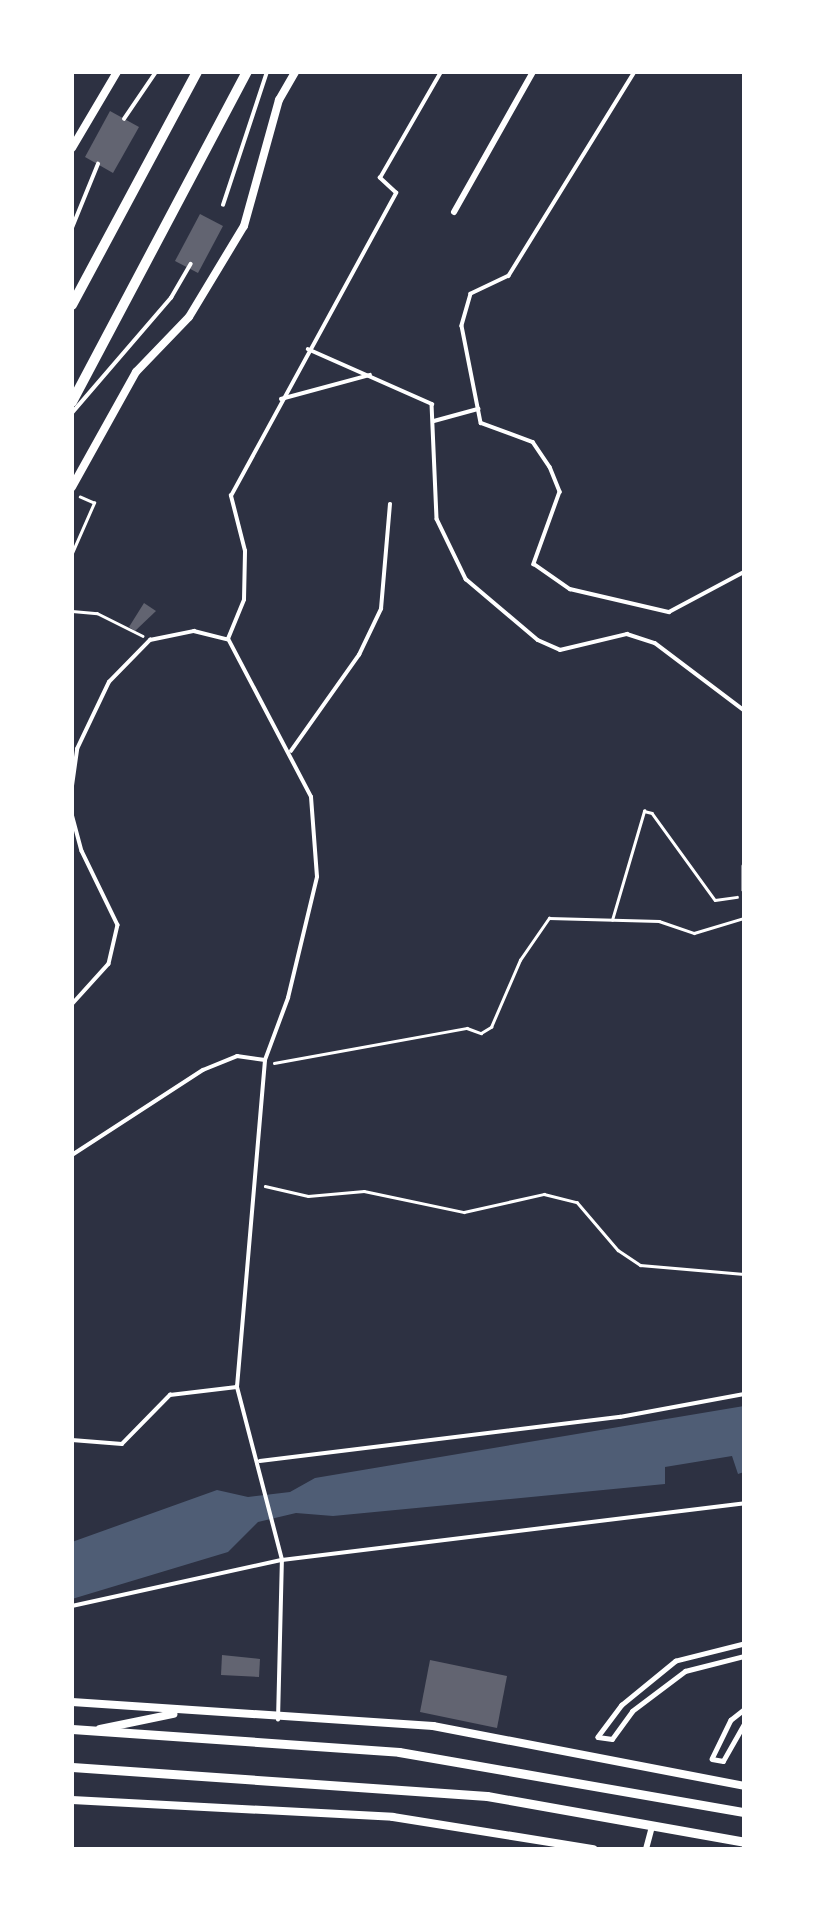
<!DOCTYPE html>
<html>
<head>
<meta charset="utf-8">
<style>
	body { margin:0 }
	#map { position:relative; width:816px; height:1921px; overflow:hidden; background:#2d3142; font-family:"Public Sans",sans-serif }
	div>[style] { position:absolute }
	.water>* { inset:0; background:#4f5d75 }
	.building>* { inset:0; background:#626471 }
	.path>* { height:2.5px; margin:-1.25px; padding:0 1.25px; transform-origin:1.25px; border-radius:1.25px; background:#fff }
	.service>* { height:3.5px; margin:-1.75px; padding:0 1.75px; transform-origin:1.75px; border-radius:1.75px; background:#fff }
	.pedestrian>* { height:4.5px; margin:-2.25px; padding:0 2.25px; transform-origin:2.25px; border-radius:2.25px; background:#fff }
	.minor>* { height:6px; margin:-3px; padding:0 3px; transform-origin:3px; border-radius:3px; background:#fff }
	.tertiary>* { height:8px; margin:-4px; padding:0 4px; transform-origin:4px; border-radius:4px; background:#fff }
	.secondary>* { height:9px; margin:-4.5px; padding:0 4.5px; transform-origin:4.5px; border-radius:4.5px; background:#fff }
	.trunk>* { height:10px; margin:-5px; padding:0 5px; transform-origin:5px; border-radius:5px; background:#fff }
	span { translate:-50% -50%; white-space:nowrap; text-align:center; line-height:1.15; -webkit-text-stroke:5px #fff; paint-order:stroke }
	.frame { position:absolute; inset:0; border:74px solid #fff; pointer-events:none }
</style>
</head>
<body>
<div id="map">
	<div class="water">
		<div style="clip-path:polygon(744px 1406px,744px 1472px,738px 1474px,732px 1456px,665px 1467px,665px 1484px,333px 1516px,296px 1513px,258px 1522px,228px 1552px,72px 1599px,72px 1542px,217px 1490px,248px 1497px,290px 1492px,315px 1478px)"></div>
	</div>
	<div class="building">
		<div style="clip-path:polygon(110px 111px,139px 127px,113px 173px,85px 157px)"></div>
		<div style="clip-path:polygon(200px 214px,223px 226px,198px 273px,175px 261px)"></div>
		<div style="clip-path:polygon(144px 603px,156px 611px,135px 631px,129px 627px)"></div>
		<div style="clip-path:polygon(222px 1655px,260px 1659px,259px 1677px,221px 1675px)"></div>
		<div style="clip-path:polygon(430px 1660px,507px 1676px,497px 1728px,420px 1712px)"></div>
	</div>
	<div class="path">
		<div style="left:72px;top:553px;width:55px;rotate:-66.3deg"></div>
		<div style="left:94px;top:503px;width:15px;rotate:-157deg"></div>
		<div style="left:72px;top:611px;width:25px;rotate:5deg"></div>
		<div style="left:97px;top:613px;width:51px;rotate:26.6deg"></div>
		<div style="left:612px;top:920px;width:114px;rotate:-73.6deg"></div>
		<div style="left:644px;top:811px;width:8px;rotate:14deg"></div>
		<div style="left:652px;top:813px;width:107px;rotate:54.1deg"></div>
		<div style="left:715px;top:900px;width:22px;rotate:-8deg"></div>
		<div style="left:274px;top:1063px;width:196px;rotate:-10.3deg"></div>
		<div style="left:467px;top:1028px;width:15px;rotate:20deg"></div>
		<div style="left:481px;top:1033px;width:12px;rotate:-31deg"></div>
		<div style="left:491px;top:1027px;width:73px;rotate:-66.6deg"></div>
		<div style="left:520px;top:960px;width:51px;rotate:-55.4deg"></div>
		<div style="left:549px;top:918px;width:110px;rotate:1.6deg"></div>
		<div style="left:659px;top:921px;width:37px;rotate:19deg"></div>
		<div style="left:694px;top:933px;width:52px;rotate:-16.7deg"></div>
		<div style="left:265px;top:1186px;width:44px;rotate:13.1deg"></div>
		<div style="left:308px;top:1196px;width:56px;rotate:-5.1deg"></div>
		<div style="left:364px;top:1191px;width:102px;rotate:11.9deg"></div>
		<div style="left:464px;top:1212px;width:82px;rotate:-12.7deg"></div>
		<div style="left:544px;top:1194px;width:34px;rotate:14deg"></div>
		<div style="left:577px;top:1202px;width:63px;rotate:49.5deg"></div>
		<div style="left:618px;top:1250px;width:27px;rotate:34deg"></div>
		<div style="left:640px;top:1265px;width:104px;rotate:4.9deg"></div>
	</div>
	<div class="service">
		<div style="left:635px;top:72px;width:240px;rotate:121.7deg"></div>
		<div style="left:509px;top:276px;width:42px;rotate:154.7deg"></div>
		<div style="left:471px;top:294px;width:33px;rotate:106deg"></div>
		<div style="left:462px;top:326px;width:99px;rotate:78.9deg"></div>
		<div style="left:481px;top:423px;width:55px;rotate:20.1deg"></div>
		<div style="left:533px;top:442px;width:30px;rotate:56deg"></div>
		<div style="left:550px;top:467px;width:27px;rotate:68deg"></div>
		<div style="left:560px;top:492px;width:77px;rotate:109.9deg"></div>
		<div style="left:534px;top:564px;width:44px;rotate:34.8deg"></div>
		<div style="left:570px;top:589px;width:102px;rotate:13.1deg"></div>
		<div style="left:669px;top:612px;width:85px;rotate:-28.1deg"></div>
		<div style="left:124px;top:119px;width:57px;rotate:-55.8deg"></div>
		<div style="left:223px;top:205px;width:140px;rotate:-71.7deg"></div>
		<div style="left:72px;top:228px;width:69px;rotate:-67.9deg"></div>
		<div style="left:308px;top:349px;width:136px;rotate:23.9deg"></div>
		<div style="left:432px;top:404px;width:115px;rotate:87.5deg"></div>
		<div style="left:437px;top:519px;width:67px;rotate:64.2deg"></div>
		<div style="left:466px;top:579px;width:94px;rotate:40.3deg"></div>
		<div style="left:538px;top:640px;width:24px;rotate:24deg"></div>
		<div style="left:560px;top:650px;width:69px;rotate:-13.4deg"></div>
		<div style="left:627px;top:634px;width:29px;rotate:18deg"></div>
		<div style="left:655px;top:643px;width:111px;rotate:37deg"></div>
		<div style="left:281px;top:399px;width:92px;rotate:-15.1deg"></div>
		<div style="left:72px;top:413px;width:152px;rotate:-49.3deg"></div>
		<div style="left:171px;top:298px;width:39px;rotate:-60deg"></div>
		<div style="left:434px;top:421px;width:46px;rotate:-15.3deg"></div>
		<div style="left:291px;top:751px;width:118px;rotate:-54.7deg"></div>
		<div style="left:359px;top:655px;width:51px;rotate:-64.4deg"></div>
		<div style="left:381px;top:609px;width:105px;rotate:-85.1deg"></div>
		<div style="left:72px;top:786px;width:37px;rotate:-82deg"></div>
		<div style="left:77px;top:749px;width:74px;rotate:-64.5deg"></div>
		<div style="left:109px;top:682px;width:59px;rotate:-45.7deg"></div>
		<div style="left:150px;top:640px;width:45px;rotate:-11.6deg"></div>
		<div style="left:194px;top:631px;width:34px;rotate:14deg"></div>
		<div style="left:72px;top:814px;width:38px;rotate:75deg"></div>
		<div style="left:82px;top:851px;width:82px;rotate:64.1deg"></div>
		<div style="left:118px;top:925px;width:40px;rotate:103deg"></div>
		<div style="left:109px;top:964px;width:55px;rotate:132.1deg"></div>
		<div style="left:744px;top:866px;width:24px;rotate:90deg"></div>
		<div style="left:72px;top:1155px;width:156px;rotate:-33deg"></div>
		<div style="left:203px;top:1070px;width:37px;rotate:-22deg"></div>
		<div style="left:237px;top:1056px;width:28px;rotate:8deg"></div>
		<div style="left:72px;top:1440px;width:50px;rotate:4.6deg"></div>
		<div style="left:122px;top:1444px;width:69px;rotate:-45.6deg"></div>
		<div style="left:170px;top:1395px;width:67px;rotate:-6.8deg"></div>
		<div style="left:260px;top:1461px;width:363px;rotate:-7deg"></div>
		<div style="left:620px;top:1417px;width:126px;rotate:-10.5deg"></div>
		<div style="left:72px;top:1606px;width:215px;rotate:-12.4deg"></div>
		<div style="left:282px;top:1560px;width:466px;rotate:-7deg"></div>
		<div style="left:278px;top:1720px;width:160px;rotate:-88.6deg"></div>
		<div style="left:282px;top:1560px;width:179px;rotate:-104.6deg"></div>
		<div style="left:237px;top:1387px;width:328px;rotate:-85.1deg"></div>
		<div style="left:265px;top:1060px;width:66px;rotate:-69.6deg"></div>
		<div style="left:288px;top:998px;width:124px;rotate:-76.5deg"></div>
		<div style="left:317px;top:877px;width:80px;rotate:-94.3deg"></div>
		<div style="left:311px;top:797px;width:178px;rotate:-117.7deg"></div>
		<div style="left:228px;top:639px;width:42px;rotate:-67.7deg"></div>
		<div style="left:244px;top:600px;width:49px;rotate:-88.8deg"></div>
		<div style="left:245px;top:551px;width:57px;rotate:-104.3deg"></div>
		<div style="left:231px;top:496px;width:345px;rotate:-61.4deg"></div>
		<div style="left:396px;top:193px;width:22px;rotate:-137deg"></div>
		<div style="left:380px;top:178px;width:122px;rotate:-60.1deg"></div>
	</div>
	<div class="pedestrian">
		<div style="left:744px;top:1644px;width:70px;rotate:166deg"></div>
		<div style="left:676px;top:1661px;width:70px;rotate:140.8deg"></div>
		<div style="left:622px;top:1705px;width:40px;rotate:127deg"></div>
		<div style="left:598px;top:1737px;width:14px;rotate:8deg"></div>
		<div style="left:612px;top:1739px;width:34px;rotate:-54deg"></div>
		<div style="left:632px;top:1711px;width:66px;rotate:-37deg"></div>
		<div style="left:685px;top:1671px;width:61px;rotate:-14.3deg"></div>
		<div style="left:744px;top:1710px;width:16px;rotate:142deg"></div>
		<div style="left:731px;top:1720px;width:43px;rotate:116deg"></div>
		<div style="left:712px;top:1759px;width:11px;rotate:10deg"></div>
		<div style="left:723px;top:1761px;width:43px;rotate:-60.4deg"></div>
	</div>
	<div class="minor">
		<div style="left:454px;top:212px;width:161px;rotate:-60.6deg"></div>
		<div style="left:646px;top:1849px;width:24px;rotate:-75deg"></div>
	</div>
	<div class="tertiary">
		<div style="left:72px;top:148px;width:88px;rotate:-59.4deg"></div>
		<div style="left:72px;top:487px;width:132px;rotate:-60.9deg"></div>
		<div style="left:136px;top:372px;width:76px;rotate:-46.1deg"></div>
		<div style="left:189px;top:317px;width:106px;rotate:-58.9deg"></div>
		<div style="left:244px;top:226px;width:131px;rotate:-74.5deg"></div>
		<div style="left:279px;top:100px;width:32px;rotate:-60deg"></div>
		<div style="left:72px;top:1702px;width:362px;rotate:3.8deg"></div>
		<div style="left:433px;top:1726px;width:317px;rotate:10.9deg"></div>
		<div style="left:100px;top:1729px;width:75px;rotate:-11.6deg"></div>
		<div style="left:72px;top:1800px;width:321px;rotate:3deg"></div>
		<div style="left:393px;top:1817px;width:203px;rotate:9.1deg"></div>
	</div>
	<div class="secondary">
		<div style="left:72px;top:1729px;width:328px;rotate:4deg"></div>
		<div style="left:399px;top:1752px;width:350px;rotate:9.9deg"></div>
		<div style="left:72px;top:1767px;width:416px;rotate:4deg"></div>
		<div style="left:487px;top:1796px;width:261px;rotate:10.1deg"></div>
	</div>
	<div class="trunk">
		<div style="left:72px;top:305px;width:264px;rotate:-61.8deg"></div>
		<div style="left:72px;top:402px;width:374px;rotate:-62.1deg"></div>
	</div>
	<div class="frame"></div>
</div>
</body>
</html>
